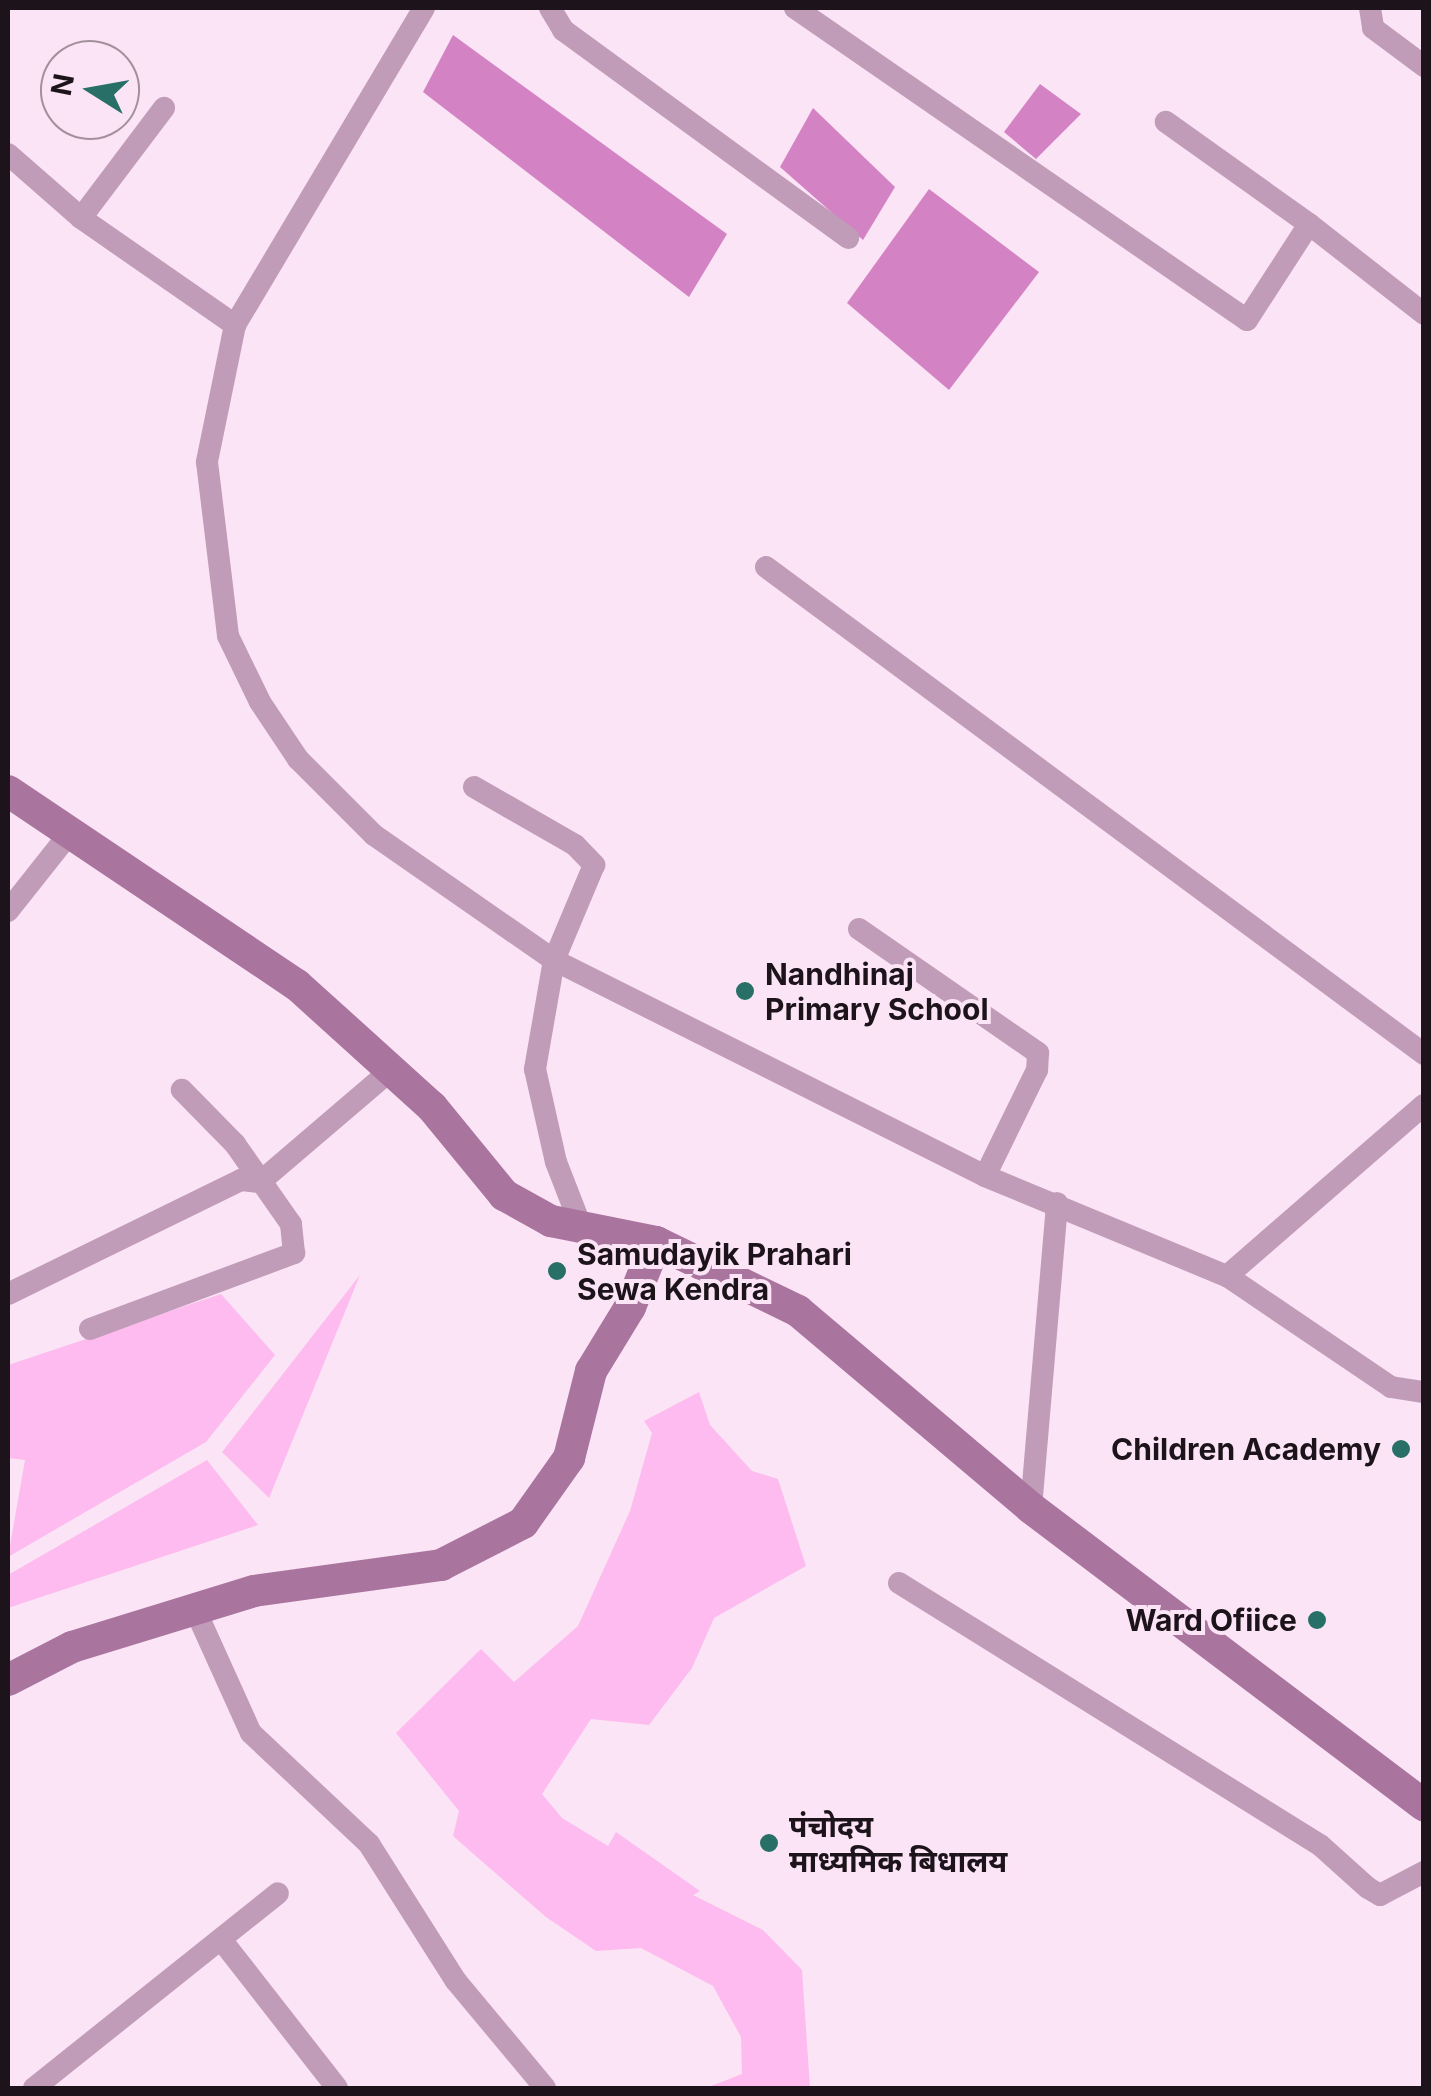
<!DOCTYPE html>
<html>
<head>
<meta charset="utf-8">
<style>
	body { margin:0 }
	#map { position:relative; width:1431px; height:2096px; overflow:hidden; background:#fbe4f5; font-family:Inter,"Noto Sans Devanagari",sans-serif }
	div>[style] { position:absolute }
	.green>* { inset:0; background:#febbf0 }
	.water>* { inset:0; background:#d383c3 }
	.street>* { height:22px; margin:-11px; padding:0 11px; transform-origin:11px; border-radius:11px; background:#c09cb8 }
	.secondary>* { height:32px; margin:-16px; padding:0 16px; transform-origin:16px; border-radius:16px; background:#a9749e }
	.dots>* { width:28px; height:28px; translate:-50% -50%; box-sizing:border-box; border:5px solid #fbe4f5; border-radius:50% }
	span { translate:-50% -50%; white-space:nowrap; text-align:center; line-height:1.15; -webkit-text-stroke:8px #fbe4f5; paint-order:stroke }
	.poi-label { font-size:30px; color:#1c141a; font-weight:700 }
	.left { translate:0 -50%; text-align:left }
	.right { translate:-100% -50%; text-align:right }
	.frame { position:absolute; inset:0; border:10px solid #1c141a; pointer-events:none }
	.north { position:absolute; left:40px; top:40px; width:100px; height:100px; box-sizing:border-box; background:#fbe4f5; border:2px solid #a2919d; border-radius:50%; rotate:281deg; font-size:28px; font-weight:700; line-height:40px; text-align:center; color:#1c141a }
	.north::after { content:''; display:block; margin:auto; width:35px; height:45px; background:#287067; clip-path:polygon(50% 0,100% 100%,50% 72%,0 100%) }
</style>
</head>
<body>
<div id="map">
	<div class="green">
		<div style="clip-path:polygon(360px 1275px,269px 1498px,222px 1452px)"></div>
		<div style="clip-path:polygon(221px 1294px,275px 1355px,206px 1442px,8px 1557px,25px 1460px,8px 1458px,8px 1365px)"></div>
		<div style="clip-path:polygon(699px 1392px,710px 1425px,752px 1471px,778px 1479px,806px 1566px,714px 1618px,692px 1668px,649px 1725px,591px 1719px,542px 1794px,562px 1818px,608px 1846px,616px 1832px,700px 1891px,693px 1895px,763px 1930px,802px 1970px,810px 2088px,706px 2088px,742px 2074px,741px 2037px,713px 1986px,641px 1948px,596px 1951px,546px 1917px,453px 1836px,459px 1811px,396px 1733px,481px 1649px,514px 1682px,578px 1626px,630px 1511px,652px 1433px,644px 1421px)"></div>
		<div style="clip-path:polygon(207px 1460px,258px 1525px,8px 1608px,8px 1575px)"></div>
	</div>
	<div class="water">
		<div style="clip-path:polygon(453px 35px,727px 234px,689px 297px,423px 92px)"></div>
		<div style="clip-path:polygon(1040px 84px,1081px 114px,1036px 159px,1004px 132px)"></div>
		<div style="clip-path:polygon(813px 108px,895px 187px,863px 240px,780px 167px)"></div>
		<div style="clip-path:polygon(929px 189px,1039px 272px,949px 390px,847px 303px)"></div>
	</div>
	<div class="street">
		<div style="left:424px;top:8px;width:369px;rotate:120.8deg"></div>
		<div style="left:235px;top:325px;width:140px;rotate:101.6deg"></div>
		<div style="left:207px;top:462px;width:175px;rotate:83.1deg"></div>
		<div style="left:228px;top:636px;width:73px;rotate:64.1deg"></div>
		<div style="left:260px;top:702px;width:69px;rotate:56.3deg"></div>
		<div style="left:298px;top:759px;width:107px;rotate:45deg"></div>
		<div style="left:374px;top:835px;width:219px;rotate:34.8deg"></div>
		<div style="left:554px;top:960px;width:482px;rotate:26.6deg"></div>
		<div style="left:985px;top:1176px;width:262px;rotate:22.5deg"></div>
		<div style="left:1227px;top:1276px;width:198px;rotate:34.1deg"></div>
		<div style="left:1391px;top:1387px;width:33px;rotate:9deg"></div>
		<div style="left:550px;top:8px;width:26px;rotate:59deg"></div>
		<div style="left:563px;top:30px;width:353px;rotate:36.1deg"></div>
		<div style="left:795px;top:8px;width:549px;rotate:34.62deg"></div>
		<div style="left:1247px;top:320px;width:114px;rotate:-57.1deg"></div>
		<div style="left:1309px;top:224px;width:176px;rotate:-144.5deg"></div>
		<div style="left:1370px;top:8px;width:20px;rotate:81deg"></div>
		<div style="left:1373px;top:28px;width:64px;rotate:36.7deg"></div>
		<div style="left:8px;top:154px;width:97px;rotate:41.2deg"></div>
		<div style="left:81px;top:218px;width:188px;rotate:34.8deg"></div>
		<div style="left:81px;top:218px;width:138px;rotate:-53deg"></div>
		<div style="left:1309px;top:224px;width:146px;rotate:38deg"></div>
		<div style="left:766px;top:567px;width:819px;rotate:36.51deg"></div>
		<div style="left:474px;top:787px;width:116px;rotate:29.9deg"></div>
		<div style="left:575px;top:845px;width:28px;rotate:46deg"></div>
		<div style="left:594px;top:865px;width:103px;rotate:112.8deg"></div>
		<div style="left:554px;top:960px;width:111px;rotate:99.9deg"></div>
		<div style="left:535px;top:1069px;width:95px;rotate:77.3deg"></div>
		<div style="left:556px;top:1162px;width:66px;rotate:68.8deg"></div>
		<div style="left:8px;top:911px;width:98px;rotate:-51.6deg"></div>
		<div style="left:859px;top:929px;width:218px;rotate:34.7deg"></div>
		<div style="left:1038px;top:1053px;width:17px;rotate:93deg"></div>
		<div style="left:1037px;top:1070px;width:118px;rotate:116.1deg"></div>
		<div style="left:1227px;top:1276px;width:261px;rotate:-41deg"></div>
		<div style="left:8px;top:1294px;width:259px;rotate:-26.1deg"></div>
		<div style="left:241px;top:1180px;width:19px;rotate:6deg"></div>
		<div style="left:260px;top:1182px;width:171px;rotate:-40.5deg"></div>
		<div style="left:90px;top:1329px;width:218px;rotate:-20.4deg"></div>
		<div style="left:294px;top:1253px;width:29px;rotate:-96deg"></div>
		<div style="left:291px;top:1224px;width:98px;rotate:-125deg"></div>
		<div style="left:235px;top:1144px;width:76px;rotate:-134.5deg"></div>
		<div style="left:1031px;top:1508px;width:306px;rotate:-85.1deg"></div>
		<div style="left:899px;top:1583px;width:496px;rotate:31.9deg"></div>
		<div style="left:1320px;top:1845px;width:64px;rotate:41.9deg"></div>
		<div style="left:1368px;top:1888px;width:14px;rotate:30deg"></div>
		<div style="left:1380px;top:1895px;width:50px;rotate:-27.6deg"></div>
		<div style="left:194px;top:1607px;width:138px;rotate:65.7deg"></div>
		<div style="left:251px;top:1733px;width:162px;rotate:43.2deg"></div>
		<div style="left:369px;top:1844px;width:162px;rotate:57.6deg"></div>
		<div style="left:456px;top:1981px;width:139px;rotate:50.2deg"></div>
		<div style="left:223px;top:1942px;width:185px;rotate:52deg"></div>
		<div style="left:34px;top:2088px;width:312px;rotate:-38.6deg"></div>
	</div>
	<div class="secondary">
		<div style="left:8px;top:791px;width:348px;rotate:33.9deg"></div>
		<div style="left:297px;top:985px;width:182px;rotate:42.1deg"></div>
		<div style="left:432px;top:1107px;width:114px;rotate:50.7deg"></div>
		<div style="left:504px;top:1195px;width:54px;rotate:29deg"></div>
		<div style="left:551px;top:1221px;width:107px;rotate:11.3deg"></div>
		<div style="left:656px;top:1242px;width:158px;rotate:25.9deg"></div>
		<div style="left:798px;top:1311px;width:305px;rotate:40.2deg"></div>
		<div style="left:1031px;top:1508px;width:493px;rotate:37.1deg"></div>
		<div style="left:8px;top:1680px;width:72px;rotate:-27.3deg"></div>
		<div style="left:72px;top:1647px;width:190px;rotate:-17.1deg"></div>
		<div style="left:254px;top:1591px;width:189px;rotate:-7.9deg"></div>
		<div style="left:441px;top:1565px;width:92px;rotate:-27.1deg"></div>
		<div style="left:523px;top:1523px;width:80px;rotate:-54.7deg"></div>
		<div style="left:569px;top:1458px;width:90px;rotate:-75.8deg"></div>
		<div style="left:591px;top:1371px;width:75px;rotate:-58.6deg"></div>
		<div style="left:630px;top:1307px;width:70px;rotate:-68.2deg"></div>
	</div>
	<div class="dots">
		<div style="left:745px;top:991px;background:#287067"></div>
		<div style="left:557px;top:1271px;background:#287067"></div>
		<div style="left:1401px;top:1449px;background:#287067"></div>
		<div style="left:1317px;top:1620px;background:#287067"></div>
		<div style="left:769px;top:1843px;background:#287067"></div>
	</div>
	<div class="poi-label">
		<span class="left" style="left:765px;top:991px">Nandhinaj<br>Primary School</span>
		<span class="left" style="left:577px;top:1271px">Samudayik Prahari<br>Sewa Kendra</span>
		<span class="right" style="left:1381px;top:1449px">Children Academy</span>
		<span class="right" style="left:1297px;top:1620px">Ward Ofiice</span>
		<span class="left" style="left:789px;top:1843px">पंचोदय<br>माध्यमिक बिधालय</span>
	</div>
	<div class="frame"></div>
	<div class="north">N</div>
</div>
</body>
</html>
